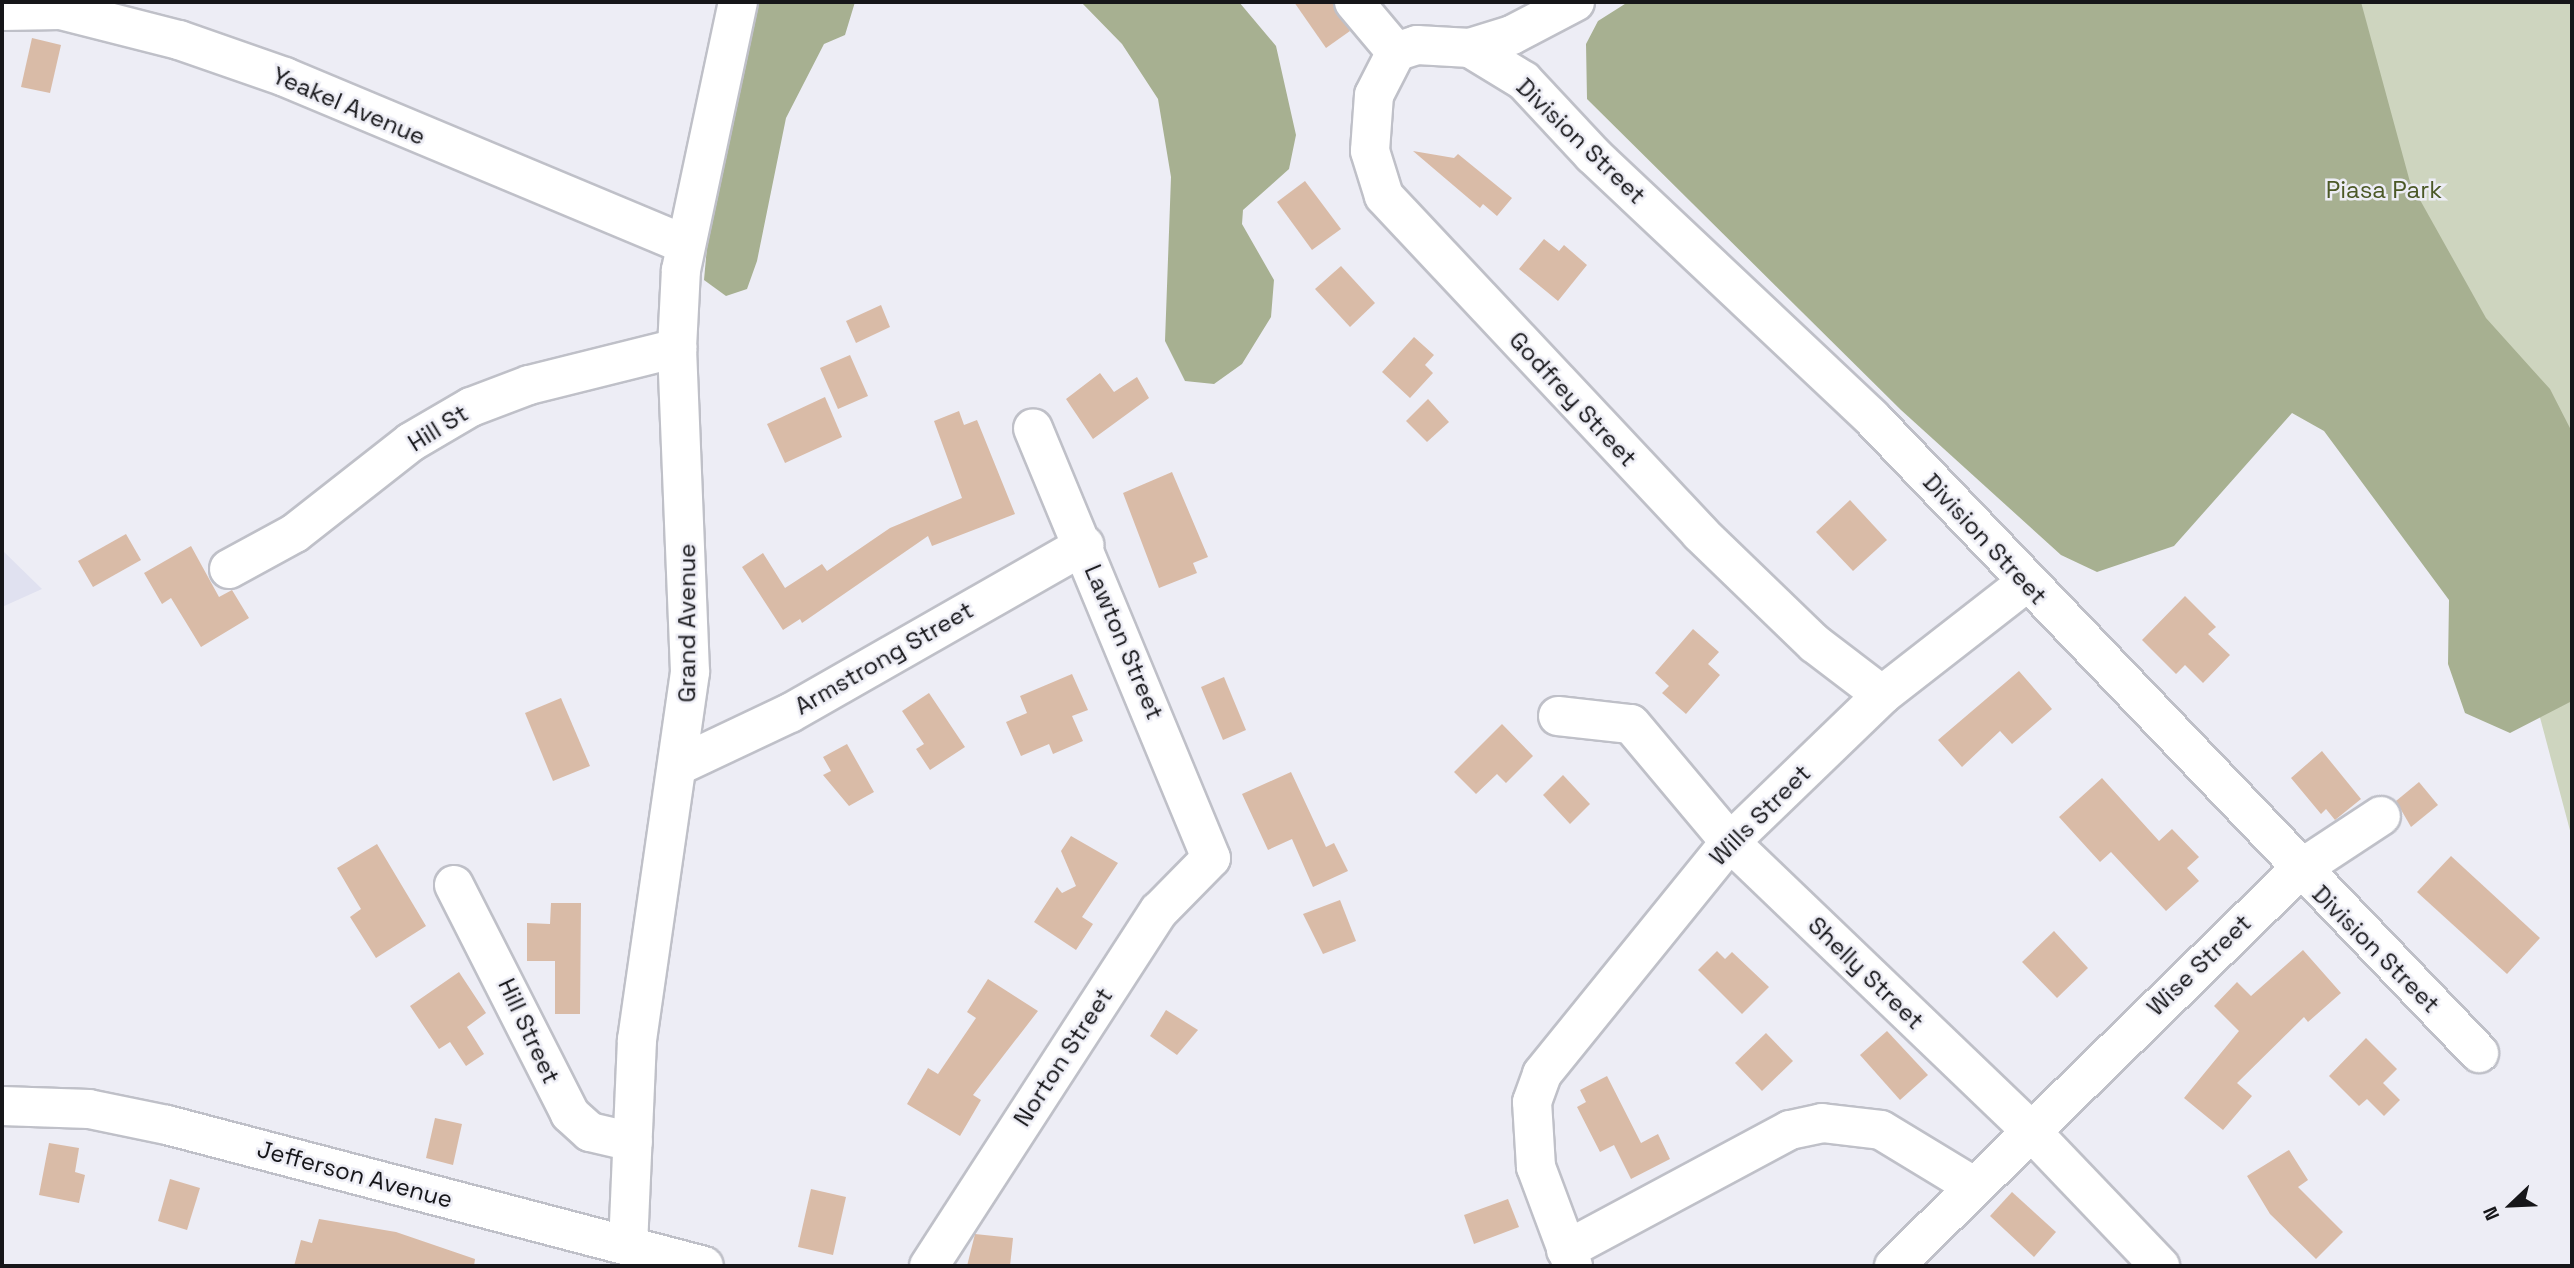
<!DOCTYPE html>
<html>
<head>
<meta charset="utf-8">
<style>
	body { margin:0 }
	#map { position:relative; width:2574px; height:1268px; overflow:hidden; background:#ededf5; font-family:"Space Grotesk",sans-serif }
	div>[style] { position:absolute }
	.built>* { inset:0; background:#e0e1f0 }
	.green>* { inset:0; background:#ced5bf }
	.forest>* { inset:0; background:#a7b091 }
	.building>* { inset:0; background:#d9bba7 }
	.roads { filter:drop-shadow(2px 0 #bfc0c8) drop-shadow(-2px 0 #bfc0c8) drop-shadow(0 2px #bfc0c8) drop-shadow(0 -2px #bfc0c8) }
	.minor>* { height:38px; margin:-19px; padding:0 19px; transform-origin:19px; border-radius:19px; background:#fff }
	span { translate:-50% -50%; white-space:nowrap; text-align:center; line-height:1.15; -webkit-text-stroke:5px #ededf5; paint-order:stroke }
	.street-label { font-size:24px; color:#161619 }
	.park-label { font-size:24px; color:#4b5826 }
	.frame { position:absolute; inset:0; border:4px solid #161619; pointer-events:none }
	.north { position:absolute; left:2476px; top:1170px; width:70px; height:70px; -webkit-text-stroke:5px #ededf5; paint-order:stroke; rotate:247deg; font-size:19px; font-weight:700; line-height:28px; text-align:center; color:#161619 }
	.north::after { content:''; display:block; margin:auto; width:24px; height:32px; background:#161619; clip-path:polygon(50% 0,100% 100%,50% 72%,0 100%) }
</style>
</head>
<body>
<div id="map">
	<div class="built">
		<div style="clip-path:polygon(2px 550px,42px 589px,2px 607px)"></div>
	</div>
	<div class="green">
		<div style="clip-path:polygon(1968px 2px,2572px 2px,2572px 838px,2516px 627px)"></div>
	</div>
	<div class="forest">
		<div style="clip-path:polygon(756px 2px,855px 2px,845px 35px,824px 44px,786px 118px,757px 261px,747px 289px,726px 296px,704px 280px,712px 192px)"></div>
		<div style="clip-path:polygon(1081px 2px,1239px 2px,1276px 46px,1296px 135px,1289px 169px,1243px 210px,1242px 224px,1274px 280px,1271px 317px,1242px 364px,1214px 384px,1185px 381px,1165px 341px,1171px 177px,1158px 99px,1122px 44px)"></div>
		<div style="clip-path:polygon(1628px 2px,2361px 2px,2410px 182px,2486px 318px,2550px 389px,2572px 432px,2572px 701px,2510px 733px,2465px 713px,2448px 664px,2449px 600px,2324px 431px,2292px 413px,2174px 546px,2097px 572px,2061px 555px,1901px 410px,1587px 99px,1586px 44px,1598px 21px)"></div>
	</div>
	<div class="building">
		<div style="clip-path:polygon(1294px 2px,1333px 2px,1350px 31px,1326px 48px)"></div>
		<div style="clip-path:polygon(32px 38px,61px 45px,50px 93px,21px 87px)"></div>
		<div style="clip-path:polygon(1413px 151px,1454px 158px,1458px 154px,1512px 198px,1497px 216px,1483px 204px,1480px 208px)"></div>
		<div style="clip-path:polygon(1305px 181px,1341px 229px,1312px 250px,1277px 202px)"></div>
		<div style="clip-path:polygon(1544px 239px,1559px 251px,1564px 245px,1587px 265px,1558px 301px,1519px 269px)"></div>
		<div style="clip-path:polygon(1341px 266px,1375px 303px,1350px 327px,1315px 289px)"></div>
		<div style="clip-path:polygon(881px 305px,890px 327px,856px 343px,846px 321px)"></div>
		<div style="clip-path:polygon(1414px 337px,1434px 355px,1425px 365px,1433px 373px,1410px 398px,1382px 372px)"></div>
		<div style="clip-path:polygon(850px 355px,868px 396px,838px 409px,820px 368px)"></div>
		<div style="clip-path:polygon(1100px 373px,1114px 392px,1137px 377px,1149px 398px,1093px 439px,1066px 399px)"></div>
		<div style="clip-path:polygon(825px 397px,842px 437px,785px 463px,767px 424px)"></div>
		<div style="clip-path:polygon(1428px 399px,1449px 422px,1427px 442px,1406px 421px)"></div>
		<div style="clip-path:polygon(959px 411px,964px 425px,977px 420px,1015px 514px,932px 546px,928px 536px,802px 623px,800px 619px,783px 630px,742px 567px,763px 553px,785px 588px,822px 564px,827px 571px,890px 528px,962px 498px,934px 421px)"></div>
		<div style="clip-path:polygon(1172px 472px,1208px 557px,1193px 563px,1197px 573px,1159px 588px,1123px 493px)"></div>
		<div style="clip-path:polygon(1850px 500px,1887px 540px,1853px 571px,1816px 532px)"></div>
		<div style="clip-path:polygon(126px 534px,141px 560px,93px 587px,78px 561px)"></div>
		<div style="clip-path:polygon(191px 546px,219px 597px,232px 590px,249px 618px,201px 647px,171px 598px,162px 604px,144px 573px)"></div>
		<div style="clip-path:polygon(2185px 596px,2216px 627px,2208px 634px,2230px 655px,2203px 683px,2185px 665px,2176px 674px,2142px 640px)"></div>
		<div style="clip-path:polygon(1693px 629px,1719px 652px,1708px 664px,1720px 675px,1686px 714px,1662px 693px,1669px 686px,1655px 673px)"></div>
		<div style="clip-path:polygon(2019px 671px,2052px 709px,2012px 744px,2000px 731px,1962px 767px,1938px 740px)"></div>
		<div style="clip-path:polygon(1072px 674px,1088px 710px,1072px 716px,1083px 741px,1053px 754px,1049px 744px,1021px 756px,1006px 722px,1027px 713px,1020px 696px)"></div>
		<div style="clip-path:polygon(1224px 677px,1246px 730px,1223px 740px,1201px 687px)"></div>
		<div style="clip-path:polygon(929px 693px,965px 747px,930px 770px,916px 749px,924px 744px,902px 711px)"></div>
		<div style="clip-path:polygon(561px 698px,590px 766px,553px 781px,525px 713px)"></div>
		<div style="clip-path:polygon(1502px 724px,1533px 756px,1506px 783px,1497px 774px,1476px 794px,1454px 772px)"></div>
		<div style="clip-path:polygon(847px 744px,874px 792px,849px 806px,823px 775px,831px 771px,823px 757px)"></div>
		<div style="clip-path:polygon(2322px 751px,2361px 799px,2335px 820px,2326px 809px,2321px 814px,2291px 778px)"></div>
		<div style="clip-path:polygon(1291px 772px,1326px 847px,1334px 843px,1348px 871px,1313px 887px,1292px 839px,1268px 850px,1242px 794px)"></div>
		<div style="clip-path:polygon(1563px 775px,1590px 804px,1570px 824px,1543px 795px)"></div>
		<div style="clip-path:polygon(2102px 778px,2159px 841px,2172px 829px,2199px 857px,2187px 868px,2199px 881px,2166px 911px,2111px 852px,2100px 862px,2059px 817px)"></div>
		<div style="clip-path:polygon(2419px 782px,2438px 805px,2411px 827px,2396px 801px)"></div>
		<div style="clip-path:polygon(1071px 836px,1118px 863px,1082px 917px,1093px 924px,1076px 950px,1034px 922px,1057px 887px,1062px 893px,1076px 886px,1061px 851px)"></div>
		<div style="clip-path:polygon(377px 844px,426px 926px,376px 958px,350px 917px,361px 909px,337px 868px)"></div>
		<div style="clip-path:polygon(2451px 856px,2540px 938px,2507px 974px,2417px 892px)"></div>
		<div style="clip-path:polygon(1340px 900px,1356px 941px,1323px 954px,1303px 914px)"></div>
		<div style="clip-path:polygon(551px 903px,581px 903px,580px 1014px,555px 1014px,555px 961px,527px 961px,527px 923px,550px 924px)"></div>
		<div style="clip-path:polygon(2054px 931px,2088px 968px,2057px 998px,2022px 962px)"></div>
		<div style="clip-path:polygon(2303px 950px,2341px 993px,2308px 1022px,2304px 1017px,2237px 1083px,2252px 1096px,2223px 1130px,2184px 1098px,2239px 1031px,2214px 1006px,2237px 982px,2251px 996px)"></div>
		<div style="clip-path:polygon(1717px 951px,1725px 959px,1732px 952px,1769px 987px,1742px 1014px,1698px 970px)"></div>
		<div style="clip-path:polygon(459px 972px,486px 1013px,467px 1027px,484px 1054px,466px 1066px,450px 1042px,439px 1049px,410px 1006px)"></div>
		<div style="clip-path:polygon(988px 979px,1038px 1011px,973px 1095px,981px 1100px,960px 1136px,907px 1104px,928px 1068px,938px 1074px,976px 1018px,967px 1012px)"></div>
		<div style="clip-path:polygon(1166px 1010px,1198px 1030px,1177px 1055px,1150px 1036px)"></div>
		<div style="clip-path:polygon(1887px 1031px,1928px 1075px,1900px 1100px,1860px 1055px)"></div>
		<div style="clip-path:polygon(1766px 1033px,1793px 1061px,1762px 1091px,1735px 1063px)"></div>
		<div style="clip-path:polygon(2366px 1038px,2397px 1069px,2383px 1083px,2400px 1100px,2384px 1116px,2367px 1099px,2359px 1106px,2329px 1076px)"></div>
		<div style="clip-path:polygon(1607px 1076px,1641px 1143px,1658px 1134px,1670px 1159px,1631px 1179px,1614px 1145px,1600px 1152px,1577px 1107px,1586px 1102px,1580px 1090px)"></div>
		<div style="clip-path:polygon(435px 1118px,462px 1124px,453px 1165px,426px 1158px)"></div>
		<div style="clip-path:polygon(49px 1143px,79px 1148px,75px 1172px,85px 1175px,79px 1203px,39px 1195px)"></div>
		<div style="clip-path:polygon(2289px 1150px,2308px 1180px,2298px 1187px,2343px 1232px,2316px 1259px,2270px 1214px,2247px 1176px)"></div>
		<div style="clip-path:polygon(170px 1179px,200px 1188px,187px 1230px,158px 1221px)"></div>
		<div style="clip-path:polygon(811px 1189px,846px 1197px,833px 1255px,798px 1247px)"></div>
		<div style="clip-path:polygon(2012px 1192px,2056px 1232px,2034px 1257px,1990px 1216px)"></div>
		<div style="clip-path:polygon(1508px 1199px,1519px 1227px,1474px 1244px,1464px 1215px)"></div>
		<div style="clip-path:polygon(319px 1219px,396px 1232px,475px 1259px,474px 1266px,294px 1266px,301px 1240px,312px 1243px)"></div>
		<div style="clip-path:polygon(975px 1234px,1013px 1238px,1010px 1266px,967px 1266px)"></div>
	</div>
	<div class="roads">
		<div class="minor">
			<div style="left:1354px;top:2px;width:65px;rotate:50deg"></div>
			<div style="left:1575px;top:2px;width:71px;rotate:152.4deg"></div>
			<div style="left:1512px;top:35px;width:44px;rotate:162.8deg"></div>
			<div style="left:1470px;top:48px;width:53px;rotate:-176.8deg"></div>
			<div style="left:1417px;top:45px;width:22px;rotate:162deg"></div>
			<div style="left:1396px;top:52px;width:48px;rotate:117.1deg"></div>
			<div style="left:1374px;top:95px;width:56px;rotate:94.1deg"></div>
			<div style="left:1370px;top:151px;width:47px;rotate:72.7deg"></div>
			<div style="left:1384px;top:196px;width:462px;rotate:46.8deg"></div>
			<div style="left:1700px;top:533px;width:160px;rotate:44deg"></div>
			<div style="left:1815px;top:644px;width:84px;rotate:37.3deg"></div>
			<div style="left:2px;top:11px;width:59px;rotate:-1deg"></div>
			<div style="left:61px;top:10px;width:122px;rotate:14.3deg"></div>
			<div style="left:179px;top:40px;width:112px;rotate:19.2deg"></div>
			<div style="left:285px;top:77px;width:433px;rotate:22.7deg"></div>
			<div style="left:1470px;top:48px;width:63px;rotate:31.4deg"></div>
			<div style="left:1524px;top:81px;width:101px;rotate:47deg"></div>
			<div style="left:1593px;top:155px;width:382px;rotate:43.3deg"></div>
			<div style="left:1871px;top:417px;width:880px;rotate:46.29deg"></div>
			<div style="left:229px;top:569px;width:75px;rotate:-28.6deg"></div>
			<div style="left:295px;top:533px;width:147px;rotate:-38.1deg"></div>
			<div style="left:411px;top:442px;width:69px;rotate:-30.3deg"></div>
			<div style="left:471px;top:407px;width:62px;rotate:-20.8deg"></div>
			<div style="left:529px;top:385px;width:153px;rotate:-14deg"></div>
			<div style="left:1558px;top:716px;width:73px;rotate:6.3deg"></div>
			<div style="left:1631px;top:724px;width:154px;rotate:50deg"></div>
			<div style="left:1730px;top:842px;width:414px;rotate:43.8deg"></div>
			<div style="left:2029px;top:1129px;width:190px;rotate:46.3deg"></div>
			<div style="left:682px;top:764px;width:119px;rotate:-25.3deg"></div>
			<div style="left:790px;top:713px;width:339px;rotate:-29.7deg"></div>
			<div style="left:454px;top:885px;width:257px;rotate:63.1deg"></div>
			<div style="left:570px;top:1114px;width:27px;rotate:42deg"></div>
			<div style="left:590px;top:1132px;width:44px;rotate:13.1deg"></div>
			<div style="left:2px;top:1106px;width:87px;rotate:2deg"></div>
			<div style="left:89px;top:1109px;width:80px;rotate:11.6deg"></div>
			<div style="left:167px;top:1125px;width:555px;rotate:14.71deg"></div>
			<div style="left:628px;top:1246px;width:206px;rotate:-87.5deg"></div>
			<div style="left:637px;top:1040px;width:372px;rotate:-81.8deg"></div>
			<div style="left:690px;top:672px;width:324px;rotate:-92.3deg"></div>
			<div style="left:677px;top:348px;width:78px;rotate:-87.1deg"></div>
			<div style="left:681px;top:270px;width:274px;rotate:-78deg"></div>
			<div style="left:1566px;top:1250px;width:254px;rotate:-28.2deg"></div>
			<div style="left:1790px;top:1130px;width:33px;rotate:-12deg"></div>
			<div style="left:1822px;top:1123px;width:59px;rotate:6.8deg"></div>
			<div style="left:1881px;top:1130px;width:108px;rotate:31.3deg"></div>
			<div style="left:929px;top:1266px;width:423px;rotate:-57.1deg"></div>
			<div style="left:1159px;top:911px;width:74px;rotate:-45.5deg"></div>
			<div style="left:1211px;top:858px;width:465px;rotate:-112.5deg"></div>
			<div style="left:1573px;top:1266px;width:106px;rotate:-110.5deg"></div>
			<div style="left:1536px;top:1167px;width:65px;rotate:-93.5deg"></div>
			<div style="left:1532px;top:1102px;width:30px;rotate:-70deg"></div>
			<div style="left:1542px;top:1074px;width:299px;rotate:-51deg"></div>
			<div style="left:1730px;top:842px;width:211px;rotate:-44deg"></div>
			<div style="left:1882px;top:695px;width:182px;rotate:-37.9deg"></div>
			<div style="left:1894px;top:1266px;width:566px;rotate:-44.36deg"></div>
			<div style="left:2299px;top:870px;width:98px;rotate:-33.4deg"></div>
		</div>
	</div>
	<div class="street-label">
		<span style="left:349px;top:106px;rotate:23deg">Yeakel Avenue</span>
		<span style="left:1581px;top:141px;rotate:44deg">Division Street</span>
		<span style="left:1573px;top:399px;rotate:47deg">Godfrey Street</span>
		<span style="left:438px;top:428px;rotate:-32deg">Hill St</span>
		<span style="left:1985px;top:539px;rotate:47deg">Division Street</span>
		<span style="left:687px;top:623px;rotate:-90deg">Grand Avenue</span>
		<span style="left:1124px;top:642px;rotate:67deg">Lawton Street</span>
		<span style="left:884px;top:658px;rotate:-30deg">Armstrong Street</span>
		<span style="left:1760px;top:815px;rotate:-45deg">Wills Street</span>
		<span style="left:2376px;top:949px;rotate:45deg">Division Street</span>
		<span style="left:2199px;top:965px;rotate:-44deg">Wise Street</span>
		<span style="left:1866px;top:973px;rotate:44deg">Shelly Street</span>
		<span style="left:529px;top:1031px;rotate:65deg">Hill Street</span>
		<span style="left:1063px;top:1057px;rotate:-57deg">Norton Street</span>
		<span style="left:355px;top:1174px;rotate:15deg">Jefferson Avenue</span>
	</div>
	<div class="park-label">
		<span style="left:2384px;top:190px">Piasa Park</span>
	</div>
	<div class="frame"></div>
	<div class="north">N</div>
</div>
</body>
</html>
